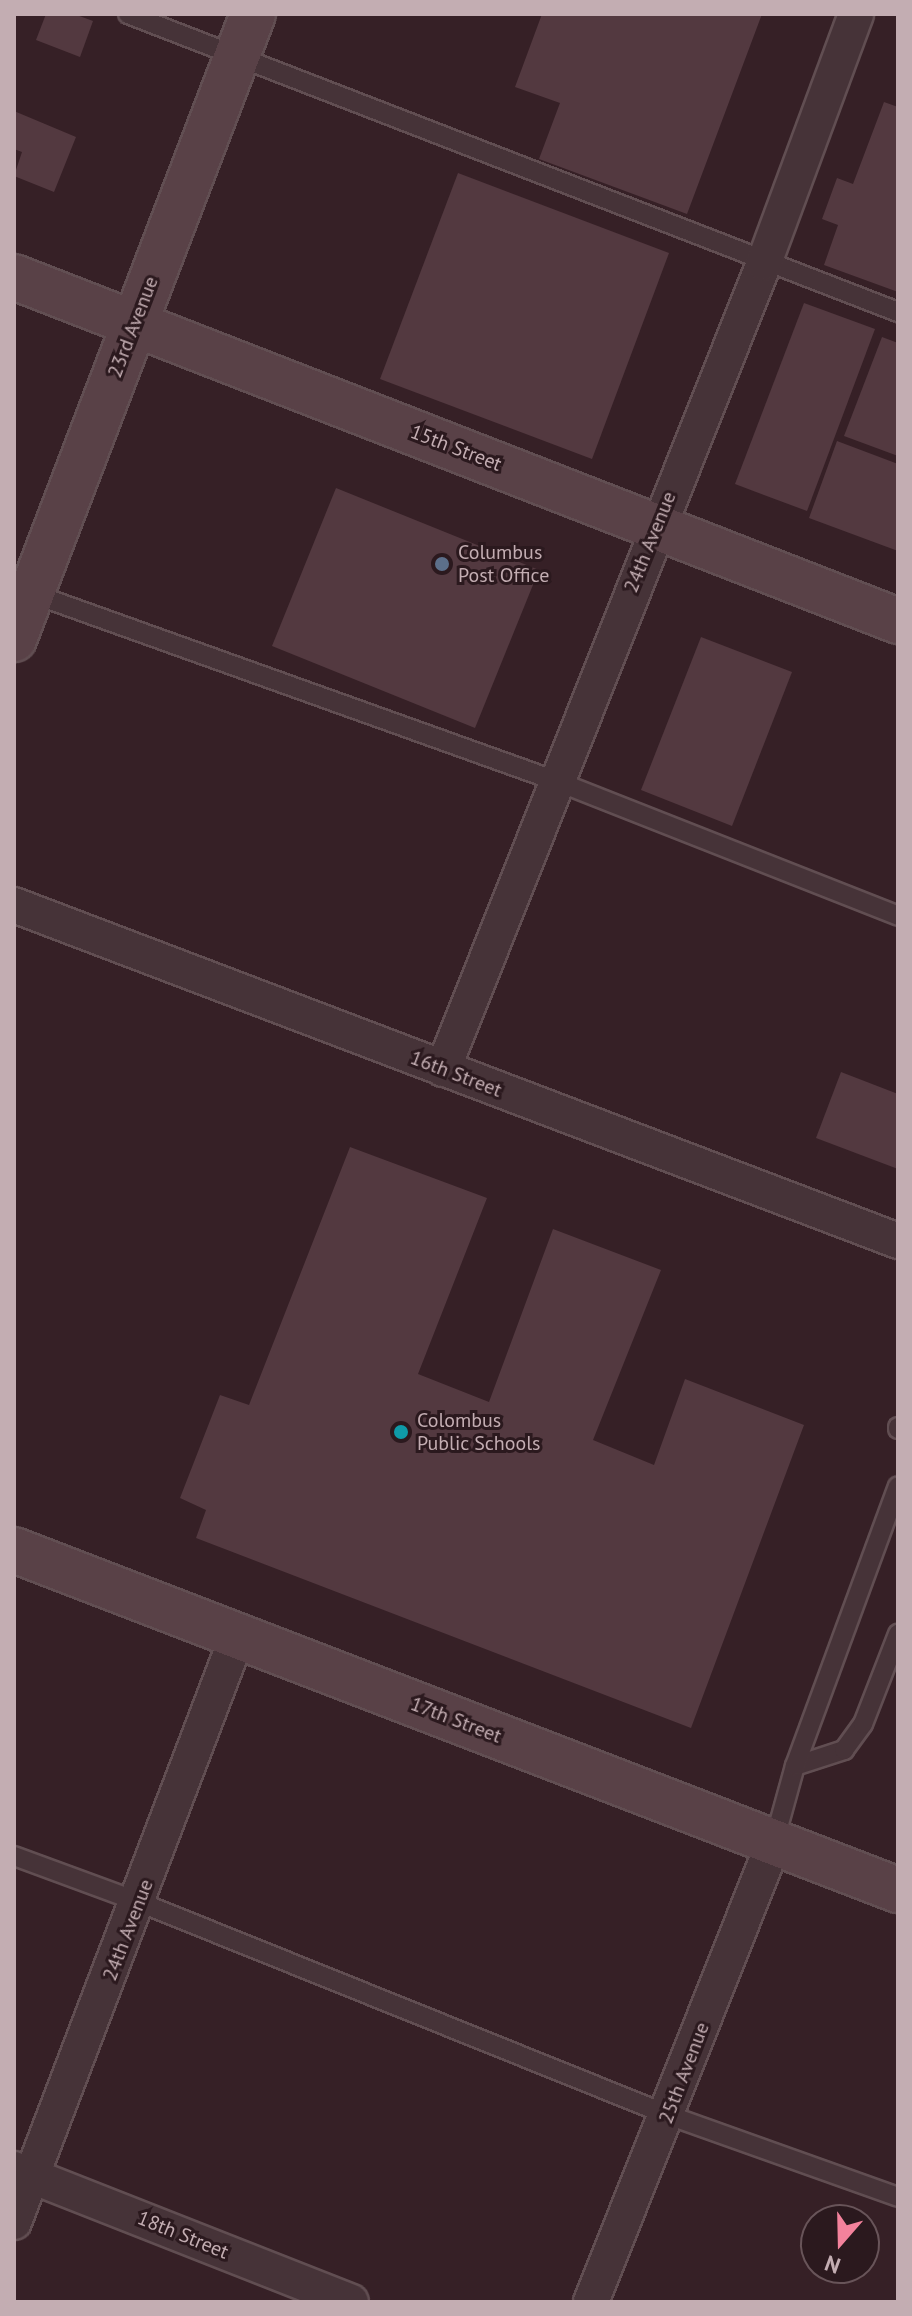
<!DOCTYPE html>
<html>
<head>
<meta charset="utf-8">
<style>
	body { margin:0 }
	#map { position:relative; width:912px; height:2316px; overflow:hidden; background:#362026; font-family:"PT Sans",sans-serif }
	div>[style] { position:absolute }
	.building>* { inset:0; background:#533940 }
	.roads { filter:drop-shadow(2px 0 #614e52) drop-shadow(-2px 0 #614e52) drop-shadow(0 2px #614e52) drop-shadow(0 -2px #614e52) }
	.lane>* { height:18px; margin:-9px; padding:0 9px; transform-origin:9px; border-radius:9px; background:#463338 }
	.street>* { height:34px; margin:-17px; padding:0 17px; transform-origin:17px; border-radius:17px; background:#463338 }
	.secondary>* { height:44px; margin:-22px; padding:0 22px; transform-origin:22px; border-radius:22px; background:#594147 }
	.dots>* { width:22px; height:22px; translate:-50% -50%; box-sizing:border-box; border:4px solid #2b191e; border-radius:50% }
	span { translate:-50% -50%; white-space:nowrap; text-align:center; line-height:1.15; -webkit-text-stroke:6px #2b191e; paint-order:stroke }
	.street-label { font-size:20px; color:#c3adb2 }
	.poi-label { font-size:20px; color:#c3adb2 }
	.left { translate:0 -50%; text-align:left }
	.frame { position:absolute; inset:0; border:16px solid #c3adb2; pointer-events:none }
	.north { position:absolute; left:800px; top:2204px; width:80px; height:80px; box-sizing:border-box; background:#2b191e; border:2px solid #685459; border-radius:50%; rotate:200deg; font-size:22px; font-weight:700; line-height:32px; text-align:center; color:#c3adb2 }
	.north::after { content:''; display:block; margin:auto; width:28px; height:36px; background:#f4829c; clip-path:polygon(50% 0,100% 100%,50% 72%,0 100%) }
</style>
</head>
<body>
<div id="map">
	<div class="building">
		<div style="clip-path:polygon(46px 14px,74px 14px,93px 21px,80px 57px,36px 40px)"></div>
		<div style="clip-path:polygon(542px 14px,762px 14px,687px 214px,539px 159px,560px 103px,515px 87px)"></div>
		<div style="clip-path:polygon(884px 102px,898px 107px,898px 292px,824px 265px,838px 225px,822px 219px,837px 178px,853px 184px)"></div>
		<div style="clip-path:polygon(14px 111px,76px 137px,54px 192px,14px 176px,22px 152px,14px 149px)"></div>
		<div style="clip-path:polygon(458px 173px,669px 253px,592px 459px,380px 379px)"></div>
		<div style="clip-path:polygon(804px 303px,875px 329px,807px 511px,735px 484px)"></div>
		<div style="clip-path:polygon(882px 337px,898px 343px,898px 456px,844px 436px)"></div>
		<div style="clip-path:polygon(837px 441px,898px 464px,898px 551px,809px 518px)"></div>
		<div style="clip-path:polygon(336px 488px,539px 570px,475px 728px,272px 646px)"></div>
		<div style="clip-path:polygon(701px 637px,792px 672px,732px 826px,641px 790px)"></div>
		<div style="clip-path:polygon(841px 1072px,898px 1094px,898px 1169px,816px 1138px)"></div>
		<div style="clip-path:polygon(350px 1147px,487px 1198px,418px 1374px,489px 1402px,553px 1229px,661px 1270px,593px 1440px,654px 1465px,685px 1379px,804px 1425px,691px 1728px,196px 1538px,206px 1510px,180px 1498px,220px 1395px,249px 1405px)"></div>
	</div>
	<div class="roads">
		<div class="lane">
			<div style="left:128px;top:14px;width:826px;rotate:21.16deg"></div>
			<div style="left:31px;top:593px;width:558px;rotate:19.7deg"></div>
			<div style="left:556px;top:781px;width:368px;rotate:21.5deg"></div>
			<div style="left:898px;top:1427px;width:2px;rotate:90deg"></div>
			<div style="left:795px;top:1766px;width:52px;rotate:-18.1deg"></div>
			<div style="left:844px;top:1750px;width:32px;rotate:-54deg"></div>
			<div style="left:863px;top:1724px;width:97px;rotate:-68.7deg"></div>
			<div style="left:774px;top:1842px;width:79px;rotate:-74.6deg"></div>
			<div style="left:795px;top:1766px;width:298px;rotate:-69.8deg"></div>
			<div style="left:14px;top:1856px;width:133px;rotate:20.2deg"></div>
			<div style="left:139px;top:1902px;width:570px;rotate:21.93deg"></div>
			<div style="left:668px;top:2115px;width:244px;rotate:19.6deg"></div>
		</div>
		<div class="street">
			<div style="left:14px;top:905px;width:946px;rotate:20.81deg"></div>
			<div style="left:443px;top:1069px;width:868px;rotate:-68.28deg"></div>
			<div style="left:764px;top:263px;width:265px;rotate:-69.7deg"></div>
			<div style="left:14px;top:2169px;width:362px;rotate:21.5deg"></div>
			<div style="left:14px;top:2222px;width:626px;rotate:-69.13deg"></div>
			<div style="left:591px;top:2302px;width:495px;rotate:-68.3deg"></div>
		</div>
		<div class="secondary">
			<div style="left:14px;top:277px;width:949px;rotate:21.26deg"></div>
			<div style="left:14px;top:639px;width:669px;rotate:-69.07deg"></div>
			<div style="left:14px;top:1550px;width:947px;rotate:21.04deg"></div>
		</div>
	</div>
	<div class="dots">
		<div style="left:442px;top:564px;background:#5c6f8a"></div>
		<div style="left:401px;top:1432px;background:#0f9aa8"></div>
	</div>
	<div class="street-label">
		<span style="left:133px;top:327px;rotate:-69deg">23rd Avenue</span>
		<span style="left:456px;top:448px;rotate:21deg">15th Street</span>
		<span style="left:650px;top:542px;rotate:-68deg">24th Avenue</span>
		<span style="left:456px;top:1074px;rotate:21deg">16th Street</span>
		<span style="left:456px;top:1720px;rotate:21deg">17th Street</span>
		<span style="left:128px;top:1930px;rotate:-69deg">24th Avenue</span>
		<span style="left:684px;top:2073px;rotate:-69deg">25th Avenue</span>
		<span style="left:183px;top:2235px;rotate:22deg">18th Street</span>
	</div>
	<div class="poi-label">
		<span class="left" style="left:458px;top:564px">Columbus<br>Post Office</span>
		<span class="left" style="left:417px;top:1432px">Colombus<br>Public Schools</span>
	</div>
	<div class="frame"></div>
	<div class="north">N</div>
</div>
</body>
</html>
